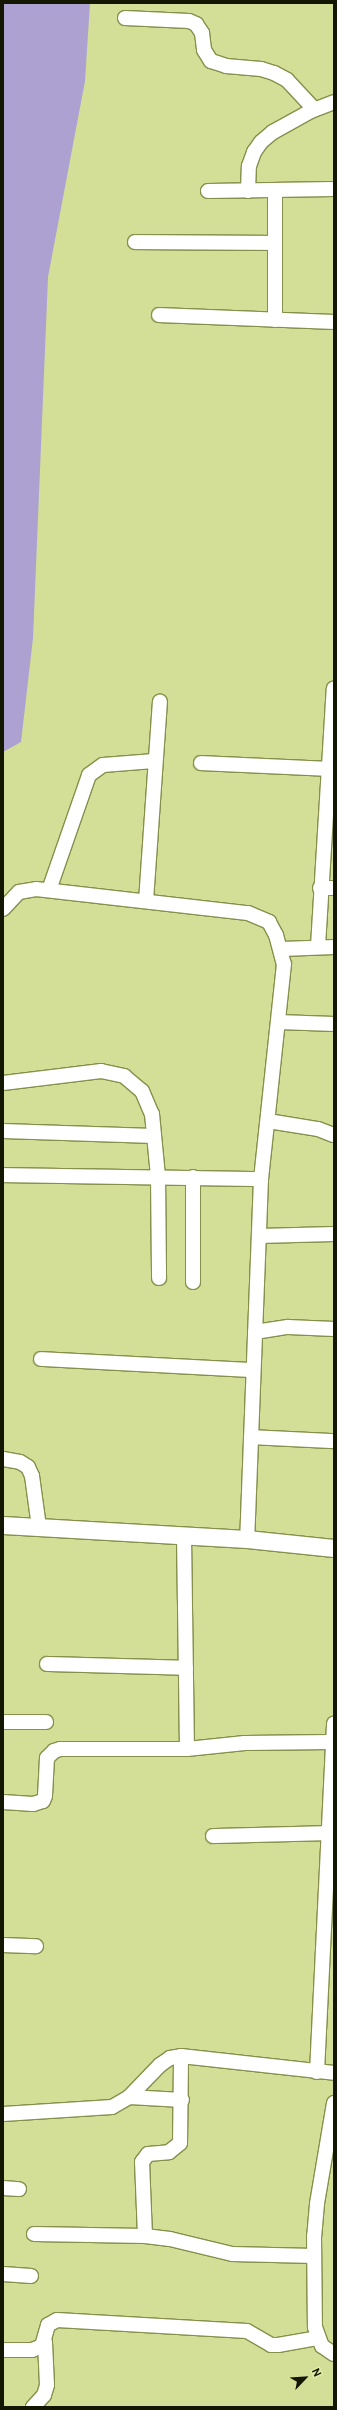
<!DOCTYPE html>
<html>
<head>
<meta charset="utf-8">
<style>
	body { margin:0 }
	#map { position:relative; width:337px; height:2410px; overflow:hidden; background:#d3de97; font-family:Overpass,sans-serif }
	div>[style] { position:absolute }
	.green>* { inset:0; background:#aca1d1 }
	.roads { filter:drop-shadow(1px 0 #868f4b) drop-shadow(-1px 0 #868f4b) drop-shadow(0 1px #868f4b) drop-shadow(0 -1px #868f4b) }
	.minor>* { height:14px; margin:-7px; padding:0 7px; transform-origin:7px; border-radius:7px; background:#fff }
	.tertiary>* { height:17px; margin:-8.5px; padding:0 8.5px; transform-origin:8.5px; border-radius:8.5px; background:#fff }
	span { translate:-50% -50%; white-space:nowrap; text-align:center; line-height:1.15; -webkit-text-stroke:3px #e0eba4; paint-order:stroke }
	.frame { position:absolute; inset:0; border:4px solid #131600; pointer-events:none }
	.north { position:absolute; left:285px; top:2358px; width:40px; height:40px; -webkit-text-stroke:3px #e0eba4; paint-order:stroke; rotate:65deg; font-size:11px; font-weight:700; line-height:16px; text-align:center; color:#131600 }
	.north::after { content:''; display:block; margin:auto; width:14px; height:18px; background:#131600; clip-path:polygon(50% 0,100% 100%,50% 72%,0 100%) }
</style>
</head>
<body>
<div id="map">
	<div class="green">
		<div style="clip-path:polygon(3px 3px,90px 3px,85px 81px,48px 277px,33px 638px,21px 742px,3px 752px)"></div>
	</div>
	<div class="roads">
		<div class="minor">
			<div style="left:125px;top:18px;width:64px;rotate:2.7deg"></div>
			<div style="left:189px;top:21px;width:8px;rotate:23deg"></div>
			<div style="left:196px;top:24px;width:11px;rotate:56deg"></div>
			<div style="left:202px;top:33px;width:17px;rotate:83deg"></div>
			<div style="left:204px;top:50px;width:13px;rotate:58deg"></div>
			<div style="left:211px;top:61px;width:16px;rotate:18deg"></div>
			<div style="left:226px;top:66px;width:35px;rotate:5deg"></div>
			<div style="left:261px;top:69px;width:14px;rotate:17deg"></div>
			<div style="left:274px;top:73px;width:15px;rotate:28deg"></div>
			<div style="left:287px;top:80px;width:40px;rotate:47deg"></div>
			<div style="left:208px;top:191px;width:126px;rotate:-0.9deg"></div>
			<div style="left:248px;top:191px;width:25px;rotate:-88deg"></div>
			<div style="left:249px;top:166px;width:15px;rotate:-70deg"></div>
			<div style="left:254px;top:152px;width:12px;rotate:-55deg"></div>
			<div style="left:261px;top:142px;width:16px;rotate:-40deg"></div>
			<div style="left:273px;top:132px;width:43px;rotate:-28.9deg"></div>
			<div style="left:311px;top:111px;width:25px;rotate:-21deg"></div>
			<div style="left:135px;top:242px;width:140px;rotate:0.4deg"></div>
			<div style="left:159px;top:315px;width:175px;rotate:2.3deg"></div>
			<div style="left:275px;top:320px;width:129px;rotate:-90deg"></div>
			<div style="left:201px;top:763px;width:128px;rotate:2.7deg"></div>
			<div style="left:320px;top:888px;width:14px"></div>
			<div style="left:49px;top:890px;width:122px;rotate:-70.8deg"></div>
			<div style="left:89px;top:775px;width:17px;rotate:-36deg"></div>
			<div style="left:103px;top:765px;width:51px;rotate:-4.5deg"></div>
			<div style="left:146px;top:901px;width:200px;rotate:-86deg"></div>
			<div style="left:3px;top:909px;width:23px;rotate:-47deg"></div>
			<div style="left:19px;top:892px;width:17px;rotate:-10deg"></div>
			<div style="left:36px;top:889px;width:213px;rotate:6.5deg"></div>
			<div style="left:248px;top:913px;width:23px;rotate:23deg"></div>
			<div style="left:269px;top:922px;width:15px;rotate:62deg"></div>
			<div style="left:276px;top:935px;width:30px;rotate:75deg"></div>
			<div style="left:284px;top:964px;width:216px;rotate:96.1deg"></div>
			<div style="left:261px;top:1179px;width:360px;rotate:92.2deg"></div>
			<div style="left:318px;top:946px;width:258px;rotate:-86.5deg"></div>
			<div style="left:282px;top:949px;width:52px;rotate:-2.2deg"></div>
			<div style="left:278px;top:1022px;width:56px;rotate:2deg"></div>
			<div style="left:3px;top:1083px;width:99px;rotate:-7deg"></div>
			<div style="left:101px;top:1071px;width:24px;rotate:12deg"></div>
			<div style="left:124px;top:1076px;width:23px;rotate:40deg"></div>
			<div style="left:142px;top:1091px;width:25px;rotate:67deg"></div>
			<div style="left:152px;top:1114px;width:62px;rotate:84.5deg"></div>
			<div style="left:158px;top:1176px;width:102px;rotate:89.4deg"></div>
			<div style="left:268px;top:1121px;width:51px;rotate:9.1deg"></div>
			<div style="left:318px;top:1129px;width:17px;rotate:21deg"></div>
			<div style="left:3px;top:1131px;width:151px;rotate:1.9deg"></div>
			<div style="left:3px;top:1175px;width:258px;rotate:0.9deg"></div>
			<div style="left:193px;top:1177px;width:105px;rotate:90deg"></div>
			<div style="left:259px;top:1236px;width:75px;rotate:-1.5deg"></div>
			<div style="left:255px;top:1332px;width:33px;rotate:-9deg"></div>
			<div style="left:288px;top:1327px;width:46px;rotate:2.5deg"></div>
			<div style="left:41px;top:1359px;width:212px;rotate:3deg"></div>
			<div style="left:251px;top:1437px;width:83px;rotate:2.8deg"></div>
			<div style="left:3px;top:1459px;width:17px;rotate:10deg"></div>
			<div style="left:20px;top:1462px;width:9px;rotate:32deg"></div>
			<div style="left:28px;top:1467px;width:10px;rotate:66deg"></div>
			<div style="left:32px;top:1476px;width:51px;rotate:82.2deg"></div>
			<div style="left:184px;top:1535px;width:214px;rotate:89.2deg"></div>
			<div style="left:47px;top:1664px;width:139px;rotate:1.6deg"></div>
			<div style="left:3px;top:1722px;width:43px"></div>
			<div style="left:3px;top:1802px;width:30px;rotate:4deg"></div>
			<div style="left:33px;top:1804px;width:10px;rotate:-17deg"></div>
			<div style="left:43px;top:1801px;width:5px;rotate:-68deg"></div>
			<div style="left:45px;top:1796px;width:38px;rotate:-87deg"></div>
			<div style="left:47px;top:1758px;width:10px;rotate:-45deg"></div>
			<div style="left:54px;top:1751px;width:6px;rotate:-18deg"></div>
			<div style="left:60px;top:1749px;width:127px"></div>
			<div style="left:187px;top:1749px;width:58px;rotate:-5.9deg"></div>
			<div style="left:245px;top:1743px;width:86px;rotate:-0.7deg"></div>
			<div style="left:213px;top:1836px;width:121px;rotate:-1.4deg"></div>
			<div style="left:3px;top:1945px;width:33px;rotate:2deg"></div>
			<div style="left:317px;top:2072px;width:349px;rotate:-87.2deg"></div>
			<div style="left:129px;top:2097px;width:53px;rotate:3.2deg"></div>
			<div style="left:334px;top:2103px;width:102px;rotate:99.6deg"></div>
			<div style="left:317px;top:2204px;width:32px;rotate:95deg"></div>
			<div style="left:314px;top:2236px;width:91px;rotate:89.4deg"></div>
			<div style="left:315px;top:2327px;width:20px;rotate:70deg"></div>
			<div style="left:322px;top:2346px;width:14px;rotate:34deg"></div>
			<div style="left:3px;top:2114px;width:109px;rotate:-3.7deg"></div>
			<div style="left:112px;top:2107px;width:20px;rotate:-30deg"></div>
			<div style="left:129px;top:2097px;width:45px;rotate:-45.9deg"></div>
			<div style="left:160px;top:2065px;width:12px;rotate:-35deg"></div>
			<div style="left:170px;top:2058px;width:11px;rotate:-10deg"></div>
			<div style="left:181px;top:2056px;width:154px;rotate:6.3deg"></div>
			<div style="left:3px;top:2188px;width:16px;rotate:4deg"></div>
			<div style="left:34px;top:2234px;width:111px;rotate:1deg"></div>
			<div style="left:145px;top:2236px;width:25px;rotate:7deg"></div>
			<div style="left:170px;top:2239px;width:64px;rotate:13.6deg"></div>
			<div style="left:232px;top:2254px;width:82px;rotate:1.4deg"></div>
			<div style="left:145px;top:2236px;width:74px;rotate:-92.3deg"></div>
			<div style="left:142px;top:2162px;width:10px;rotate:-53deg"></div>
			<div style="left:148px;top:2154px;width:21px;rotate:-5deg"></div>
			<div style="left:169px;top:2152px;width:14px;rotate:-39deg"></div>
			<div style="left:180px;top:2143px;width:87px;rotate:-89.3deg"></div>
			<div style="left:3px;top:2274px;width:28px;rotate:4deg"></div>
			<div style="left:3px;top:2350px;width:29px"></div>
			<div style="left:32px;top:2350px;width:11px;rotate:-22deg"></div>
			<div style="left:42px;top:2346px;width:22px;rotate:-74deg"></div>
			<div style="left:48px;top:2325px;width:10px;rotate:-29deg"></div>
			<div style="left:57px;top:2320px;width:190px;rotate:3.3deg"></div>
			<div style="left:247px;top:2331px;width:28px;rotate:30deg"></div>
			<div style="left:271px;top:2345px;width:7px"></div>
			<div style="left:278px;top:2345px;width:41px;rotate:-9.9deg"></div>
			<div style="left:33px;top:2407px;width:16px;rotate:-47deg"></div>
			<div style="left:44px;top:2395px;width:10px;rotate:-73deg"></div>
			<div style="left:47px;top:2385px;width:43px;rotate:-92.7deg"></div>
		</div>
		<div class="tertiary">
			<div style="left:3px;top:1525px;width:244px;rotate:3.3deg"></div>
			<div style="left:247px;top:1539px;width:87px;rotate:5.9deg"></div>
		</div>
	</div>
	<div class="frame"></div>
	<div class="north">N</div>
</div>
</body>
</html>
